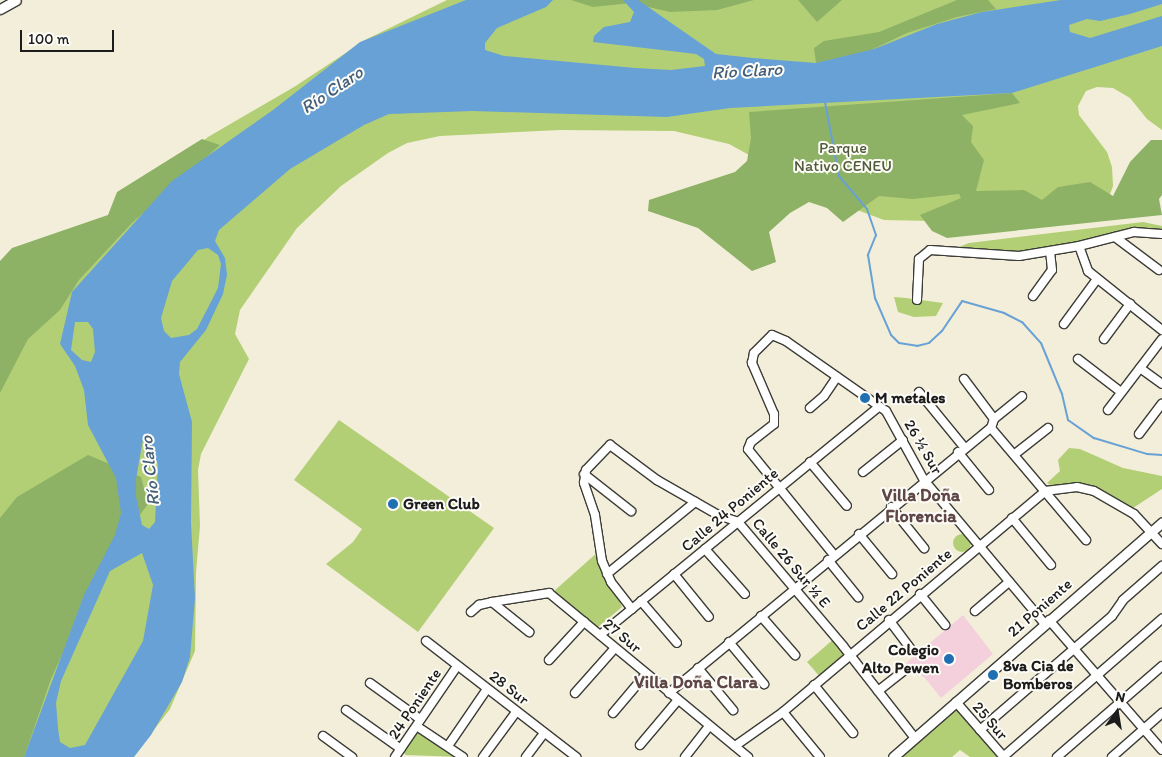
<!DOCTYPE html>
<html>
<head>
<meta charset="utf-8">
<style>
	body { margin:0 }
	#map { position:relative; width:1162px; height:757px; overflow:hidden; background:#f3eed9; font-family:Itim,sans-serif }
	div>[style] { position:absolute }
	.built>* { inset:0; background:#f4cfdc }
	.green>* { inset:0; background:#b2cf75 }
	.round { border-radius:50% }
	.forest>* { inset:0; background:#8db266 }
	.water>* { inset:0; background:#67a1d6 }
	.stream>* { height:2px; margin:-1px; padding:0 1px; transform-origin:1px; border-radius:1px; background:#67a1d6 }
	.roads { filter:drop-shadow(1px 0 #3c3c38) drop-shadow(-1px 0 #3c3c38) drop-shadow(0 1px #3c3c38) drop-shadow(0 -1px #3c3c38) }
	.minor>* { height:8px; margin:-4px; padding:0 4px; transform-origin:4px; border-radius:4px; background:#fff }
	.tertiary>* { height:9px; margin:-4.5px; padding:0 4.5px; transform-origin:4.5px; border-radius:4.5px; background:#fff }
	.dots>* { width:14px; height:14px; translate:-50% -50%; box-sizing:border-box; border:2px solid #fdfcf7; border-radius:50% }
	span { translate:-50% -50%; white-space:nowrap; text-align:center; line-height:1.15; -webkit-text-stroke:4px #fdfcf7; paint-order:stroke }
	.park-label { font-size:16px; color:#505b3b }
	.poi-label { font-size:16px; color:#1c1c1c; font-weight:700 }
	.left { translate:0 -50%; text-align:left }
	.right { translate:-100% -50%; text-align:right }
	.street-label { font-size:16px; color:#1c1c1c }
	.water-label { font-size:18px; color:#425e79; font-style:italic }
	.neighbourhood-label { font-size:18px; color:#5e4746; font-weight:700 }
	.north { position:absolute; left:1092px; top:687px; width:50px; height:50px; -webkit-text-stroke:4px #fdfcf7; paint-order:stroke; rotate:13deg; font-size:14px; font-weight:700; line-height:20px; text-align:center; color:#1c1c1c }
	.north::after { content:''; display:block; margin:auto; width:18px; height:22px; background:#1c1c1c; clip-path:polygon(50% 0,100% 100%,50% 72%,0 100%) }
	.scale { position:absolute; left:20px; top:30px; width:94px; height:22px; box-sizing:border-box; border:2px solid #1c1c1c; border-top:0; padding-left:6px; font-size:15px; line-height:18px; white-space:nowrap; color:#1c1c1c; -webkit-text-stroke:4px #fdfcf7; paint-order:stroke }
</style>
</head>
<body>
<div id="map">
	<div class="built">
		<div style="clip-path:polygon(963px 615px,993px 654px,941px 698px,925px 678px,905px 664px)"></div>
	</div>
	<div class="green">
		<div style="clip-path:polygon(447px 0,1162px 0,1162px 130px,1147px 119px,1130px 98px,1113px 88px,1097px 87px,1086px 91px,1078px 106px,1079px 115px,1107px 152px,1112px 167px,1113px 186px,1108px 200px,980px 222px,884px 220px,833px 201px,729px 144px,674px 131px,560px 130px,440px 136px,407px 143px,388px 153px,341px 186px,297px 228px,240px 310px,235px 334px,249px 359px,201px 454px,198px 470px,200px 526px,196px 572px,195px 651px,170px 709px,133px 757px,0 757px,0 307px,208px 137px,294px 87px,367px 39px)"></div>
		<div style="clip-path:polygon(1143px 222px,1162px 226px,1162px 231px,1138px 229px,1073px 246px,1026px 253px,956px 248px,969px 243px)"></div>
		<div style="clip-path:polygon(894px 297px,906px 298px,943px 303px,936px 316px,914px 317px,898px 312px)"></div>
		<div style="clip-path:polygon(339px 420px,494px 528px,418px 632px,326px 564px,353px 542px,362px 529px,294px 480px)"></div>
		<div style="clip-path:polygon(1069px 448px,1080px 449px,1123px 468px,1162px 476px,1162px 489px,1133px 508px,1095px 486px,1052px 486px,1047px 483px,1060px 471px,1058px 460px)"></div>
		<div class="round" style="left:953px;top:534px;width:18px;height:18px"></div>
		<div style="clip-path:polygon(599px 551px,622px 607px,598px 627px,553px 592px)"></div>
		<div style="clip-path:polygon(835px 638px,849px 654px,822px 679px,807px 662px)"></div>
		<div style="clip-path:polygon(955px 707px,998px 754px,996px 757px,970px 757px,960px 750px,952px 757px,898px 757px)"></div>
		<div style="clip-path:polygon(423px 731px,460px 757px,405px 755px,404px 750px,416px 732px)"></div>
	</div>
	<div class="forest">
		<div style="clip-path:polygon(571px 0,754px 0,717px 10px,670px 12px,631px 3px,593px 7px)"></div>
		<div style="clip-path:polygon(798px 0,842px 0,817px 22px)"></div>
		<div style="clip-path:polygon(957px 0,988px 0,996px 9px,957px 17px,907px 33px,867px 52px,816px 63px,814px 48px,824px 41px,879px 32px)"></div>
		<div style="clip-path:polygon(1012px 93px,1020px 103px,962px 115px,973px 126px,971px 142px,984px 160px,976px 191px,1024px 190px,1042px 200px,1058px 187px,1090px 182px,1113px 196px,1130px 162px,1151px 140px,1162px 140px,1162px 195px,1159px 199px,1162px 215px,947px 238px,932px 231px,920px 215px,961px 198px,959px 194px,913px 199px,879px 196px,843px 222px,827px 208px,809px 202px,790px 213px,769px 232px,776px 262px,752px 271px,698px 228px,648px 211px,649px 200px,735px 172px,747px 161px,751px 138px,749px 112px)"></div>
		<div style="clip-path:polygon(202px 139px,220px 145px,132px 223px,79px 280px,60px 310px,28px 339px,0 393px,0 261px,12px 248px,108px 215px,117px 192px)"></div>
		<div style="clip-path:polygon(88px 455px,141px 477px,148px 504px,102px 566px,51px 679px,24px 757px,0 757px,0 518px,17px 497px)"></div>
	</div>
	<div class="water">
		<div style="clip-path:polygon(evenodd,466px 0,553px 0,546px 7px,497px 28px,485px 43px,485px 50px,504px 56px,635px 68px,671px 70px,705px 66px,704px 59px,696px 54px,593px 42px,594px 36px,604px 27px,630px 22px,634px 12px,623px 0,638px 0,716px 54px,753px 58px,816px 63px,874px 49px,937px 24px,982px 12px,1061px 0,1162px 0,1162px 4px,1130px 14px,1100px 21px,1087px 19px,1069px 25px,1070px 32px,1090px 38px,1162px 16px,1162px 46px,1012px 93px,730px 108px,667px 117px,473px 111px,389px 114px,364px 125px,290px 169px,219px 230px,215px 241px,225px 258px,227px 275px,223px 294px,206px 330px,180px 362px,179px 374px,192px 422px,191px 523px,195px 598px,190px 657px,182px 682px,151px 735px,134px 757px,24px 757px,84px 595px,115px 535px,121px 513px,116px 478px,88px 425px,84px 390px,75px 366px,60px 344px,72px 292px,172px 181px,273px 110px,360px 42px,466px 0,208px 248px,218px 255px,221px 264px,218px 288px,197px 329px,189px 335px,171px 338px,164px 331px,161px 318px,172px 281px,198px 250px,208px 248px,466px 0,75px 322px,88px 322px,93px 329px,95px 352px,91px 362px,82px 360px,71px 350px,75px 322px,466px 0,143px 439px,158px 464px,155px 522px,149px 529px,142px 525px,136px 496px,136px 479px,143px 439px,466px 0,142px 553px,153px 585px,143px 641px,85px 745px,70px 748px,60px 742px,58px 728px,56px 703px,61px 681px,110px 571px,142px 553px)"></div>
	</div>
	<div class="stream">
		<div style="left:825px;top:102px;width:75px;rotate:79.3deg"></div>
		<div style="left:839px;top:176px;width:43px;rotate:49.7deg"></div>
		<div style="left:867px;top:209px;width:28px;rotate:71deg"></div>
		<div style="left:876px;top:235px;width:22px;rotate:112deg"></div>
		<div style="left:868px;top:255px;width:44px;rotate:80.8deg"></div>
		<div style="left:875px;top:298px;width:40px;rotate:66.6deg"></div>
		<div style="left:891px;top:335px;width:11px;rotate:45deg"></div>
		<div style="left:899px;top:343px;width:18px;rotate:9deg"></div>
		<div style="left:917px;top:346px;width:12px;rotate:-14deg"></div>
		<div style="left:929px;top:343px;width:18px;rotate:-43deg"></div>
		<div style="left:942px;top:331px;width:36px;rotate:-56deg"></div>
		<div style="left:962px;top:301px;width:44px;rotate:15.9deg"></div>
		<div style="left:1004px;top:313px;width:20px;rotate:27deg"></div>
		<div style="left:1022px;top:322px;width:28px;rotate:48deg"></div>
		<div style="left:1041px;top:343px;width:55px;rotate:67.6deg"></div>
		<div style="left:1062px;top:394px;width:27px;rotate:77deg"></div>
		<div style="left:1068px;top:420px;width:32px;rotate:35deg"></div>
		<div style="left:1094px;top:438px;width:55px;rotate:16.8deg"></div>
		<div style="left:1147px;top:454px;width:15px;rotate:4deg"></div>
	</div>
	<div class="roads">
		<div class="minor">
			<div style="left:1115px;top:237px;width:55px;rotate:36.9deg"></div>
			<div style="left:1079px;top:246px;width:27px;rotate:70deg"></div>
			<div style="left:1088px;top:271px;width:95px;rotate:38.6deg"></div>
			<div style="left:1033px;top:296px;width:32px;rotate:-54deg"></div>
			<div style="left:1052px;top:270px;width:19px;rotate:-96deg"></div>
			<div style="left:917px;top:300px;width:41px;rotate:-87.2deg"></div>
			<div style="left:919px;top:259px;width:14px;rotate:-39deg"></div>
			<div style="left:930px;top:250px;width:89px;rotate:3.9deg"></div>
			<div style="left:1019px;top:256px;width:61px;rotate:-9.5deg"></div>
			<div style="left:1079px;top:246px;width:57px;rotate:-14.3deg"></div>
			<div style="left:1134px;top:232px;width:28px;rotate:4deg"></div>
			<div style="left:1064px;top:324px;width:56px;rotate:-53.7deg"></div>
			<div style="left:1104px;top:339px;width:44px;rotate:-53.4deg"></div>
			<div style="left:1078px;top:359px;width:54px;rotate:37.5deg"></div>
			<div style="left:1140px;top:368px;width:27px;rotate:36deg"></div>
			<div style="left:964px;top:379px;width:50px;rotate:53.1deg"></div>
			<div style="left:994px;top:419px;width:9px;rotate:108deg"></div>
			<div style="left:919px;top:392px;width:71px;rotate:50.7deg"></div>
			<div style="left:810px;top:408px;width:18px;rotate:-41deg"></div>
			<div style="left:824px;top:396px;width:23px;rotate:-56deg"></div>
			<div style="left:1108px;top:410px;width:89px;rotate:-52.7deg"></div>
			<div style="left:994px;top:419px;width:36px;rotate:-39deg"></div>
			<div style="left:991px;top:428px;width:147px;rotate:49.7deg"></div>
			<div style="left:1139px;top:434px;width:38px;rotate:-53deg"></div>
			<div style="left:958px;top:452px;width:49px;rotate:50.8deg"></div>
			<div style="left:1015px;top:454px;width:42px;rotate:-38.2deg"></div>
			<div style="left:810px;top:462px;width:57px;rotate:49.9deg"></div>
			<div style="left:863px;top:472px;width:51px;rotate:-38.7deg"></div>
			<div style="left:584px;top:474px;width:60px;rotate:38.2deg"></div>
			<div style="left:1045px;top:491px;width:32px;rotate:-7deg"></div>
			<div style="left:1077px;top:487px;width:17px;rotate:13deg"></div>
			<div style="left:1094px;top:491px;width:46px;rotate:29.9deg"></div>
			<div style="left:1134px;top:514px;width:41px;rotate:47deg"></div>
			<div style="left:891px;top:507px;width:53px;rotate:51.2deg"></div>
			<div style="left:1012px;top:518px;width:61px;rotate:50.3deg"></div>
			<div style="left:859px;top:534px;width:52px;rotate:50.5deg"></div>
			<div style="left:705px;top:549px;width:60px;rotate:48.4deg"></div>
			<div style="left:834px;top:555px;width:136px;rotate:-129.1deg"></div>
			<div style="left:748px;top:449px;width:8px;rotate:-67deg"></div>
			<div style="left:751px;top:442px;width:29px;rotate:-38deg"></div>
			<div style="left:774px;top:424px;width:10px;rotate:-90deg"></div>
			<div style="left:774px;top:414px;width:56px;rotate:-113.3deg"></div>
			<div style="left:752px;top:363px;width:10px;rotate:-79deg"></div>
			<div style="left:754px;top:353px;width:25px;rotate:-45deg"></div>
			<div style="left:772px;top:335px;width:15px;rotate:23deg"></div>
			<div style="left:786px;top:341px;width:122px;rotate:35deg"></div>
			<div style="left:886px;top:411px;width:79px;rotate:61.2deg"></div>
			<div style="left:924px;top:480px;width:188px;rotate:50deg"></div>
			<div style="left:828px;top:560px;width:48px;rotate:51deg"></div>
			<div style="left:607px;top:574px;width:114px;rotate:-39.3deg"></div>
			<div style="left:674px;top:574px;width:55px;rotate:50.9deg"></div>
			<div style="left:920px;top:594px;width:40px;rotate:51deg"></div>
			<div style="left:641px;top:601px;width:55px;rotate:49.4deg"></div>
			<div style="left:492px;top:602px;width:48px;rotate:39deg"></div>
			<div style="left:632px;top:609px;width:34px;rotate:-128deg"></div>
			<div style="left:611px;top:582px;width:23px;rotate:-113deg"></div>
			<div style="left:602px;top:561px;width:47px;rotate:-98.7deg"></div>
			<div style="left:595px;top:515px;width:34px;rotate:-109deg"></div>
			<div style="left:584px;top:483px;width:13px;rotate:-81deg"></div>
			<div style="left:586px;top:470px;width:35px;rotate:-46deg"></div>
			<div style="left:610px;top:445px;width:59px;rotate:36.7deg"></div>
			<div style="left:657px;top:480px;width:70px;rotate:29.8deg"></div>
			<div style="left:718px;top:515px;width:21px;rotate:19deg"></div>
			<div style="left:738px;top:522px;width:162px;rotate:49.7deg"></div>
			<div style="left:843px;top:646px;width:117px;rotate:52deg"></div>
			<div style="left:975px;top:611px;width:45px;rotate:-40.5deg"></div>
			<div style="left:471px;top:612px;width:11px;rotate:-41deg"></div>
			<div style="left:479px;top:605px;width:13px;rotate:-13deg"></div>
			<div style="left:492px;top:602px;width:58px;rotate:-9deg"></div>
			<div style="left:549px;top:593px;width:258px;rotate:39.5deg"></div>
			<div style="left:761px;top:616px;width:52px;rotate:48.9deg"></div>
			<div style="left:889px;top:620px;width:38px;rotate:53deg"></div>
			<div style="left:1049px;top:620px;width:172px;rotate:49deg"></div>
			<div style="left:600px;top:635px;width:360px;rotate:-39.3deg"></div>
			<div style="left:426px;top:641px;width:190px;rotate:37.7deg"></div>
			<div style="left:729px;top:642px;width:55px;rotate:50.2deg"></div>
			<div style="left:549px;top:660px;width:52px;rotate:-47.4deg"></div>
			<div style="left:698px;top:668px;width:55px;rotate:50.2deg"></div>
			<div style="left:370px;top:683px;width:62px;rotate:35.8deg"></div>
			<div style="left:814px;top:685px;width:62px;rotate:50.9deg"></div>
			<div style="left:878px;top:691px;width:33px;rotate:-38deg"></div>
			<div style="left:575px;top:693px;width:60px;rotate:-48.4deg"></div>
			<div style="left:669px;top:693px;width:417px;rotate:-39.5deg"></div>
			<div style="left:956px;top:702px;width:73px;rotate:48.9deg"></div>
			<div style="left:346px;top:710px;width:67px;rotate:35.3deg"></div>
			<div style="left:783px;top:712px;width:58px;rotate:50.6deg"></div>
			<div style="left:613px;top:713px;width:51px;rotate:-49.8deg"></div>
			<div style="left:418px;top:727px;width:54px;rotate:33.7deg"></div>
			<div style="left:980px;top:730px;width:174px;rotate:-40.8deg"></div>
			<div style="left:1112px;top:616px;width:19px;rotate:-55deg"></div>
			<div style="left:1123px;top:600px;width:52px;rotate:-41.1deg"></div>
			<div style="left:323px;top:736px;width:36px;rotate:36deg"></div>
			<div style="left:640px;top:745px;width:59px;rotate:-49.8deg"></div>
			<div style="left:448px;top:746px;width:69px;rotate:-55.6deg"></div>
			<div style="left:735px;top:746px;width:59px;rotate:-35.3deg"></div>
			<div style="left:783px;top:712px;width:343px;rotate:-40.1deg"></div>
			<div style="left:395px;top:757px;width:110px;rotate:-55.7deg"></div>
			<div style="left:483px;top:757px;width:56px;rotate:-53.7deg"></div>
			<div style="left:526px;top:757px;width:30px;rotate:-53deg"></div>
			<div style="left:685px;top:757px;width:39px;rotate:-52deg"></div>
			<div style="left:1003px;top:757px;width:211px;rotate:-41deg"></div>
			<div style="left:1057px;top:757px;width:139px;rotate:-40.9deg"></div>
			<div style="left:1112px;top:757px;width:67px;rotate:-41.3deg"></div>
		</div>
		<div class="tertiary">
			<div style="left:0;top:9px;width:18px;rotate:-29deg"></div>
			<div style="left:893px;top:757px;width:357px;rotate:-41.1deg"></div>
		</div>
	</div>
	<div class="dots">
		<div style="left:865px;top:398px;background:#1f6fb2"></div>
		<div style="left:393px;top:504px;background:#1f6fb2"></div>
		<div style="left:949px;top:659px;background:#1f6fb2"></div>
		<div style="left:993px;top:675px;background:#1f6fb2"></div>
	</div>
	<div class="park-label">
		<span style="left:843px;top:157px">Parque<br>Nativo CENEU</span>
	</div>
	<div class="poi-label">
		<span class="left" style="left:875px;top:398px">M metales</span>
		<span class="left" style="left:403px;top:504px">Green Club</span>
		<span class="right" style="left:939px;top:659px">Colegio<br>Alto Pewen</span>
		<span class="left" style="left:1003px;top:675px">8va Cia de<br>Bomberos</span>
	</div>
	<div class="street-label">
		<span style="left:923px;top:447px;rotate:60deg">26 ½ Sur</span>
		<span style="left:730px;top:510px;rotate:-40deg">Calle 24 Poniente</span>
		<span style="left:791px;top:563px;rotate:50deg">Calle 26 Sur ½ E</span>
		<span style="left:904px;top:590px;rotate:-40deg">Calle 22 Poniente</span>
		<span style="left:1040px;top:608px;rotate:-41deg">21 Poniente</span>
		<span style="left:622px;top:636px;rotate:40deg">27 Sur</span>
		<span style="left:509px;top:688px;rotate:38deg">28 Sur</span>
		<span style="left:415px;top:704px;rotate:-56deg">24 Poniente</span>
		<span style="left:990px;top:721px;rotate:49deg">25 Sur</span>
	</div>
	<div class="water-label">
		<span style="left:747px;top:71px;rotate:-3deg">Río Claro</span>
		<span style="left:332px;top:90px;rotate:-34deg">Río Claro</span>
		<span style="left:150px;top:471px;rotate:-96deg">Río Claro</span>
	</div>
	<div class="neighbourhood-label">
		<span style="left:921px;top:506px">Villa Doña<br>Florencia</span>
		<span style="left:696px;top:682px">Villa Doña Clara</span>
	</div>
	<div class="north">N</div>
	<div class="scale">100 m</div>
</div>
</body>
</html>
